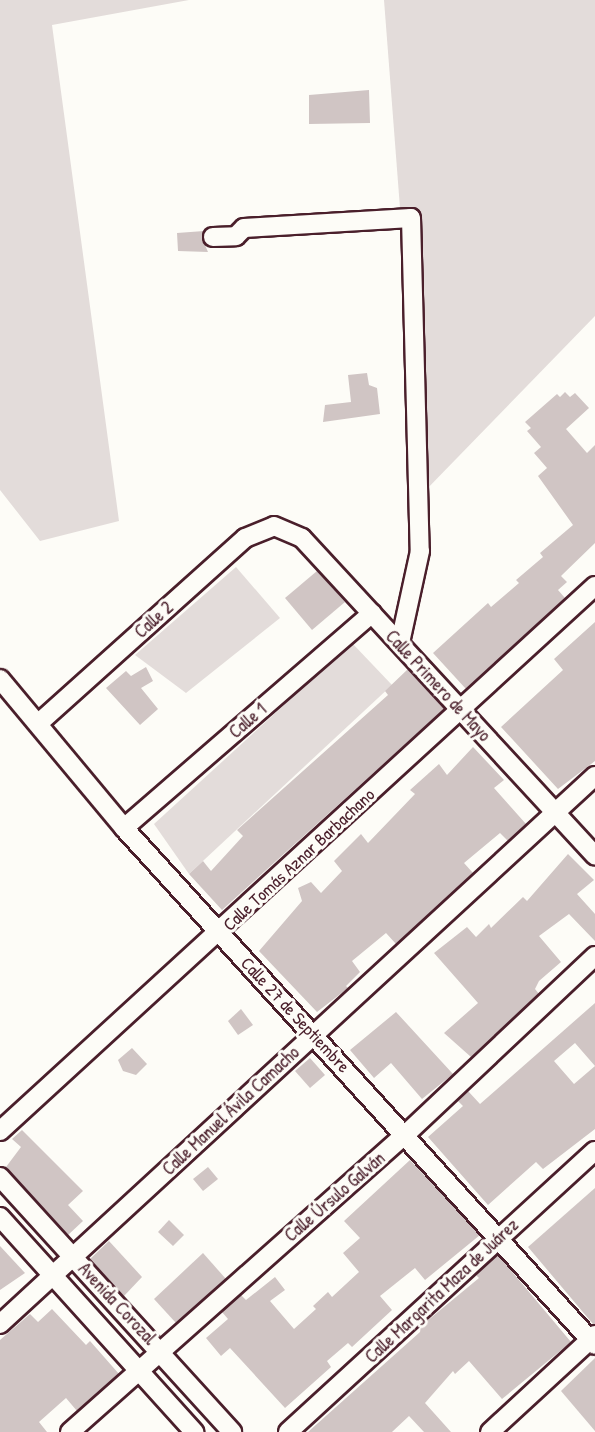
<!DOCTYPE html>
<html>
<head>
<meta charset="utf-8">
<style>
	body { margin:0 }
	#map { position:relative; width:595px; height:1432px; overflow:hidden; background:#fdfcf7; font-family:"Patrick Hand",sans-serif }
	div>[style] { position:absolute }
	.green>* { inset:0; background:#e3dcda }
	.building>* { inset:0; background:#d0c5c4 }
	.roads { filter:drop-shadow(2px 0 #4a1f2b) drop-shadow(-2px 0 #4a1f2b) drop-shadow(0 2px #4a1f2b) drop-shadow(0 -2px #4a1f2b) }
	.street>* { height:18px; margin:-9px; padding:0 9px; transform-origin:9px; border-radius:9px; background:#fdfcf7 }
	span { translate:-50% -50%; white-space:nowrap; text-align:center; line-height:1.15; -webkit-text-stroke:6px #fdfcf7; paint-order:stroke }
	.street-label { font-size:18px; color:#4a1f2b }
</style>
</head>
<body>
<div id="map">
	<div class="green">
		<div style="clip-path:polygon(0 0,189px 0,52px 25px,119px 521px,40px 541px,0 490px)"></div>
		<div style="clip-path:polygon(384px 0,595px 0,595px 316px,422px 494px)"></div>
		<div style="clip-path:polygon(236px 567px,280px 618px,186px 693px,135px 655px)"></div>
		<div style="clip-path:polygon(352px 643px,392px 685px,189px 874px,154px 824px)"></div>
	</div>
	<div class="building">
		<div style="clip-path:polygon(369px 90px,370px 123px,309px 124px,309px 95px)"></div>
		<div style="clip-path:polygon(204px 231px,202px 238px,208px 252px,178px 251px,177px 233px)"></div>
		<div style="clip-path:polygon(367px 373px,369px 385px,377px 388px,380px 414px,323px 422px,325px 405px,351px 402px,348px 375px)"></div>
		<div style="clip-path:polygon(565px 392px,570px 397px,575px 393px,589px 408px,566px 429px,587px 453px,595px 445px,595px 543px,561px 576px,567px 582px,558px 590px,565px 598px,466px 689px,433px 653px,488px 603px,491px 607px,519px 583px,516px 580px,543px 557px,540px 553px,573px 525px,538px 476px,547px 468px,534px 453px,541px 447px,527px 431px,531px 428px,525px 422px,557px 394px,560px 397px)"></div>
		<div style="clip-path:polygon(317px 571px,345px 602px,312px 630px,285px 598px)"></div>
		<div style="clip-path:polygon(595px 622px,595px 761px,558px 789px,501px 727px,563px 670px,554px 659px)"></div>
		<div style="clip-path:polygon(146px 667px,153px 681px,141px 688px,158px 709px,140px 725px,106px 688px,126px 671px,131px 676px)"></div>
		<div style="clip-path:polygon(408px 669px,444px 709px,222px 910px,189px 874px,203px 861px,211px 871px,243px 836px,237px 830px,388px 695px,385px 691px)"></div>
		<div style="clip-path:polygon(473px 747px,504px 780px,494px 788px,526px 824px,508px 841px,500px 833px,464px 863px,473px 873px,396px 944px,386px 933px,352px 961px,360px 972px,346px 986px,348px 988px,317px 1012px,259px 951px,302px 901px,298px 888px,311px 882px,321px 893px,342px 871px,334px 861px,361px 834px,368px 843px,415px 794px,410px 790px,439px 764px,447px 775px)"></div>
		<div style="clip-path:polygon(568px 854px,594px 880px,577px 894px,595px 914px,595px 941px,569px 914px,539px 936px,561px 962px,539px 981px,535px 989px,539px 994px,471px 1057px,444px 1033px,478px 1003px,434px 953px,467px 927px,476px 937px,489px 924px,491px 928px,523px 897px,527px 901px)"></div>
		<div style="clip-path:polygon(595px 1003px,595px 1066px,575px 1043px,554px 1061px,574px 1084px,595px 1066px,595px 1129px,543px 1169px,536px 1162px,488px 1205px,428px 1137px,463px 1106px,458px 1101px,468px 1091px,480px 1104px)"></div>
		<div style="clip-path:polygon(241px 1009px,253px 1025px,238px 1035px,228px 1021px)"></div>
		<div style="clip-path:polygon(396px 1012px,453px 1074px,422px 1099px,391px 1063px,374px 1078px,350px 1050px)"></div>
		<div style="clip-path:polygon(132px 1048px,147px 1064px,136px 1075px,123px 1071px,118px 1060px)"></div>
		<div style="clip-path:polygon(310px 1058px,325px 1075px,310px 1088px,295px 1071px)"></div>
		<div style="clip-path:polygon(22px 1130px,83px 1191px,68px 1205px,83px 1221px,68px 1235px,6px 1167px,21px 1147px,12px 1139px)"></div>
		<div style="clip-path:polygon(410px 1160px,480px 1235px,425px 1280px,415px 1268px,380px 1296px,392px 1310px,352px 1347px,348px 1343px,327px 1361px,331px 1367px,285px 1408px,230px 1348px,221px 1356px,206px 1338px,228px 1319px,222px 1312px,241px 1295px,246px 1300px,275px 1277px,285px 1290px,270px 1301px,294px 1329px,316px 1309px,313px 1306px,328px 1292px,332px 1297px,359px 1272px,343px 1253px,360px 1238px,344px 1221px)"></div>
		<div style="clip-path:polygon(208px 1167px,218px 1179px,203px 1191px,193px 1179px)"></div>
		<div style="clip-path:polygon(595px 1188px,595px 1324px,593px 1324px,528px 1247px)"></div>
		<div style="clip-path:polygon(169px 1220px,184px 1235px,173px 1246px,158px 1232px)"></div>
		<div style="clip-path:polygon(109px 1241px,142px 1277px,124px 1296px,90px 1259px)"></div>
		<div style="clip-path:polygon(0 1246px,25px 1273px,0 1290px)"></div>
		<div style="clip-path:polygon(203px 1253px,226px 1279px,176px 1323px,154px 1299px)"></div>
		<div style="clip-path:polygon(498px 1255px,571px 1342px,502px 1399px,469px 1361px,455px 1374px,453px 1371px,425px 1403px,451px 1432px,424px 1432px,409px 1416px,392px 1432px,308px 1432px,420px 1332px,421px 1326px,479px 1278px,476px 1275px)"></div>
		<div style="clip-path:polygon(52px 1309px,86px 1345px,90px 1341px,119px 1374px,77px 1411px,66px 1398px,39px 1422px,47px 1432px,0 1432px,0 1340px,30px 1314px,38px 1322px)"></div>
		<div style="clip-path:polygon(595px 1358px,595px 1431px,561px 1391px)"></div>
	</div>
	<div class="roads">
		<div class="street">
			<div style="left:213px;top:237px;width:23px;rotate:-2deg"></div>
			<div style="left:236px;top:236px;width:11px;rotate:-45deg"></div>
			<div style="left:244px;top:228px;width:167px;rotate:-3.4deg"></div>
			<div style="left:411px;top:218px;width:333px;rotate:88.5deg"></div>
			<div style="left:420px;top:551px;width:94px;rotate:102.3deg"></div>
			<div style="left:0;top:679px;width:194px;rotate:50.2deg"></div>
			<div style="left:124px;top:828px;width:699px;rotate:47.67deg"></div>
			<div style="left:40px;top:722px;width:275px;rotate:-41.9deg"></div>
			<div style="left:245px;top:538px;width:31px;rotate:-22deg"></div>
			<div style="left:274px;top:526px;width:30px;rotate:23deg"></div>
			<div style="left:302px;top:538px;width:432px;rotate:47.3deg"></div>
			<div style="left:124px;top:828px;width:328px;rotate:-40.9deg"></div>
			<div style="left:0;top:1131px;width:807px;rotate:-42.49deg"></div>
			<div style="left:0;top:1177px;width:345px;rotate:47.7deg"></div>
			<div style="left:0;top:1217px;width:290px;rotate:47.9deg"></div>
			<div style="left:0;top:1324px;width:809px;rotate:-42.65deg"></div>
			<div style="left:70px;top:1432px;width:448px;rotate:-41.6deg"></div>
			<div style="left:405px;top:1135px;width:261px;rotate:-43.3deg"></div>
			<div style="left:288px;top:1432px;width:416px;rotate:-42.5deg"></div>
			<div style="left:490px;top:1432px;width:143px;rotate:-42.7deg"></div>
		</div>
	</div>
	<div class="street-label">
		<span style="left:154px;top:620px;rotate:-42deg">Calle 2</span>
		<span style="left:438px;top:686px;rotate:47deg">Calle Primero de Mayo</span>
		<span style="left:248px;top:721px;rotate:-41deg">Calle 1</span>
		<span style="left:299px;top:860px;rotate:-43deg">Calle Tomás Aznar Barbachano</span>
		<span style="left:295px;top:1015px;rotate:47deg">Calle 27 de Septiembre</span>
		<span style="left:231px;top:1111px;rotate:-43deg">Calle Manuel Ávila Camacho</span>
		<span style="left:335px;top:1197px;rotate:-41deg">Calle Úrsulo Galván</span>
		<span style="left:442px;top:1291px;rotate:-43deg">Calle Margarita Maza de Juárez</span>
		<span style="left:117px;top:1304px;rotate:47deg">Avenida Corozal</span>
	</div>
</div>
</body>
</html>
